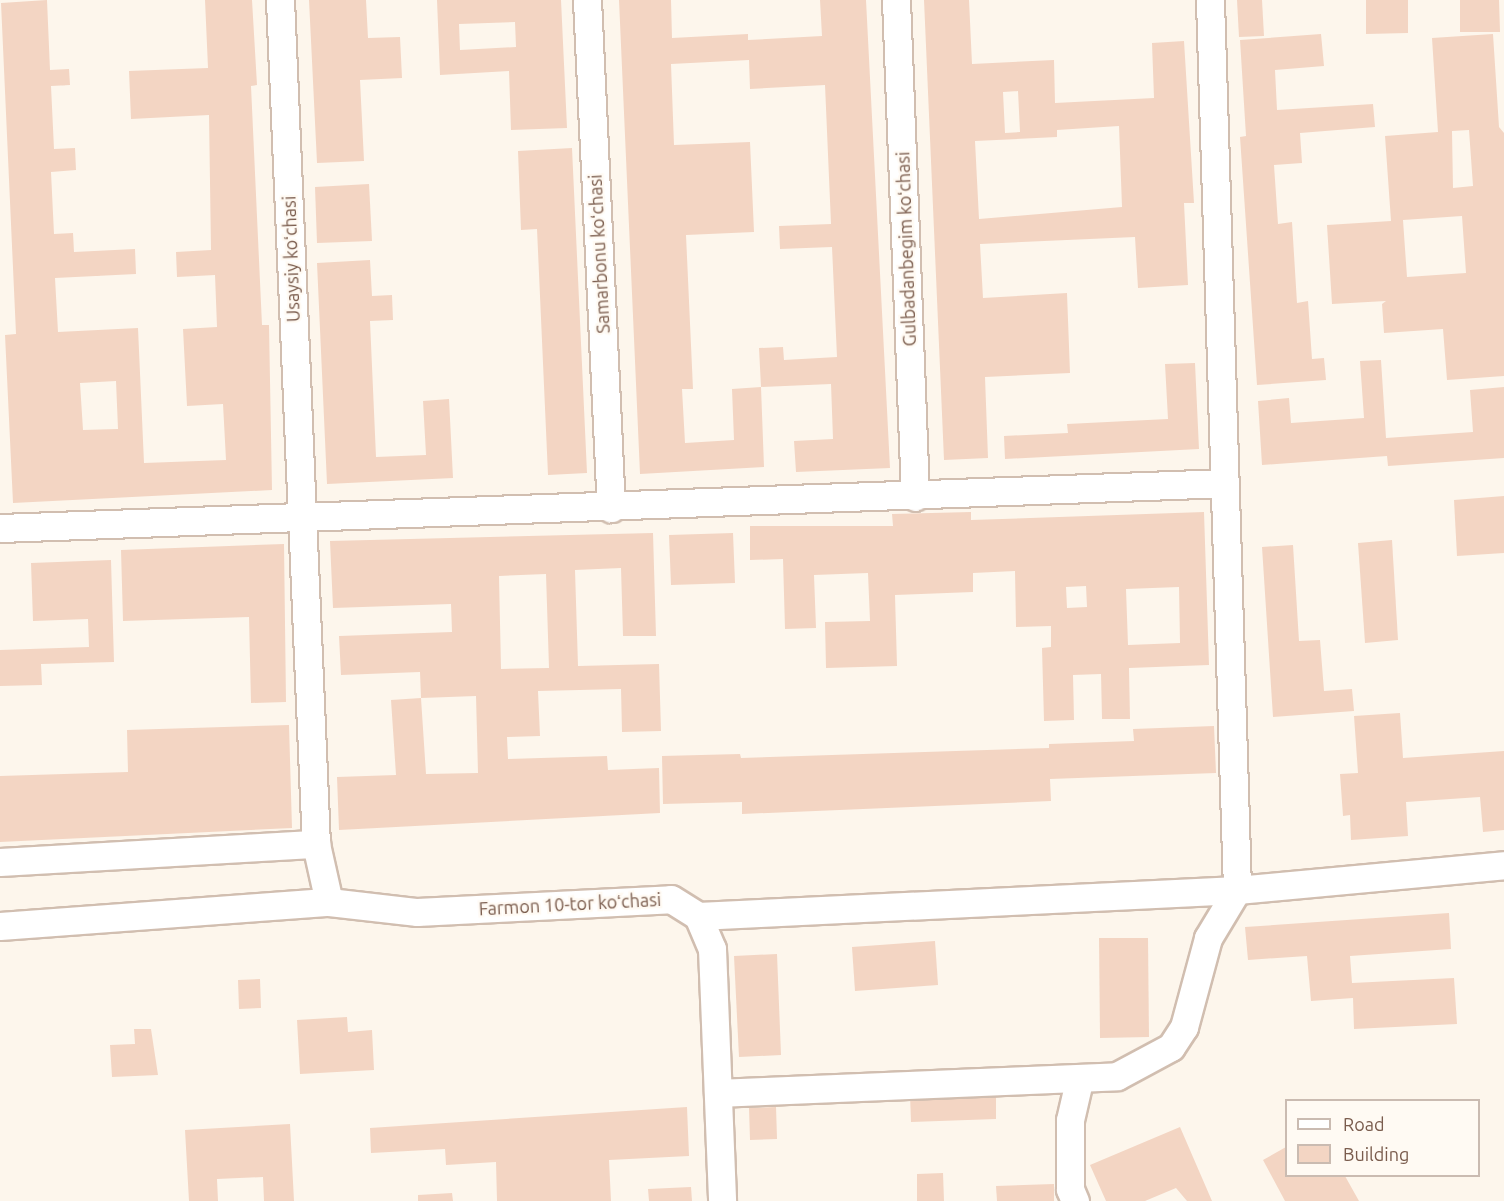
<!DOCTYPE html>
<html>
<head>
<meta charset="utf-8">
<style>
	body { margin:0 }
	#map { position:relative; width:1504px; height:1201px; overflow:hidden; background:#fdf6ec; font-family:Ubuntu,sans-serif }
	div>[style] { position:absolute }
	.building>* { inset:0; background:#f3d5c3 }
	.roads { filter:drop-shadow(2px 0 #d1beb0) drop-shadow(-2px 0 #d1beb0) drop-shadow(0 2px #d1beb0) drop-shadow(0 -2px #d1beb0) }
	.street>* { height:27px; margin:-13.5px; padding:0 13.5px; transform-origin:13.5px; border-radius:13.5px; background:#fff }
	span { translate:-50% -50%; white-space:nowrap; text-align:center; line-height:1.15; -webkit-text-stroke:4.5px #fffaf3; paint-order:stroke }
	.street-label { font-size:18px; color:#7a5c4d }
	.legend { position:absolute; left:1285px; top:1099px; width:195px; height:78px; box-sizing:border-box; background:#fffaf3; border:2px solid #cabbb1; margin:0; padding:8px 10px; list-style:none; font-size:18px; color:#7a5c4d }
	.legend li { display:flex; align-items:center; gap:12px; height:30px }
	.legend b { width:30px; border:2px solid #cabbb1 }
</style>
</head>
<body>
<div id="map">
	<div class="building">
		<div style="clip-path:polygon(evenodd,47px 0,50px 70px,69px 69px,70px 85px,51px 86px,54px 149px,75px 148px,76px 170px,51px 172px,54px 234px,73px 233px,74px 252px,135px 249px,136px 274px,55px 278px,58px 332px,138px 328px,144px 463px,226px 460px,223px 404px,187px 406px,183px 329px,217px 327px,215px 275px,177px 277px,176px 252px,211px 250px,209px 115px,131px 119px,129px 71px,208px 68px,205px 0,252px 0,257px 85px,251px 86px,262px 325px,269px 325px,272px 490px,13px 503px,5px 335px,16px 334px,1px 3px,47px 0,116px 381px,118px 429px,83px 430px,80px 383px,116px 381px)"></div>
		<div style="clip-path:polygon(309px 0,366px 0,368px 38px,400px 37px,402px 78px,360px 80px,364px 161px,317px 163px)"></div>
		<div style="clip-path:polygon(evenodd,437px 0,561px 0,567px 128px,511px 130px,509px 71px,440px 75px,437px 0,515px 22px,516px 47px,460px 50px,459px 24px,515px 22px)"></div>
		<div style="clip-path:polygon(619px 0,671px 0,672px 38px,748px 34px,748px 40px,822px 36px,820px 0,866px 0,890px 468px,796px 472px,794px 441px,833px 439px,831px 384px,761px 387px,759px 348px,783px 347px,784px 360px,837px 357px,832px 247px,780px 249px,779px 226px,831px 224px,825px 85px,750px 89px,749px 60px,671px 64px,674px 145px,750px 142px,754px 232px,686px 235px,693px 389px,682px 389px,685px 443px,734px 440px,732px 389px,761px 387px,764px 467px,640px 474px)"></div>
		<div style="clip-path:polygon(evenodd,924px 0,969px 0,972px 64px,1054px 60px,1055px 103px,1154px 98px,1152px 43px,1184px 41px,1194px 203px,1184px 203px,1188px 285px,1138px 288px,1135px 237px,980px 244px,983px 298px,1067px 293px,1070px 373px,985px 377px,988px 458px,944px 460px,924px 0,1018px 91px,1020px 132px,1005px 133px,1003px 92px,1018px 91px,924px 0,1119px 126px,1122px 207px,979px 219px,975px 141px,1057px 137px,1057px 130px,1119px 126px)"></div>
		<div style="clip-path:polygon(1237px 0,1262px 0,1264px 36px,1239px 37px)"></div>
		<div style="clip-path:polygon(1366px 0,1408px 0,1408px 33px,1366px 34px)"></div>
		<div style="clip-path:polygon(1460px 0,1499px 0,1500px 32px,1460px 32px)"></div>
		<div style="clip-path:polygon(1321px 34px,1324px 66px,1275px 70px,1277px 110px,1373px 104px,1375px 127px,1300px 133px,1302px 163px,1274px 165px,1278px 224px,1292px 222px,1297px 303px,1308px 301px,1312px 359px,1324px 358px,1326px 380px,1257px 385px,1240px 137px,1246px 136px,1240px 40px)"></div>
		<div style="clip-path:polygon(evenodd,1493px 34px,1499px 127px,1504px 133px,1504px 376px,1447px 380px,1443px 329px,1384px 333px,1382px 304px,1386px 301px,1332px 304px,1327px 225px,1391px 221px,1385px 136px,1438px 132px,1432px 38px,1493px 34px,1469px 130px,1473px 186px,1453px 188px,1452px 131px,1469px 130px,1493px 34px,1462px 216px,1466px 273px,1407px 277px,1403px 220px,1462px 216px)"></div>
		<div style="clip-path:polygon(572px 148px,587px 473px,548px 475px,537px 229px,521px 230px,518px 151px)"></div>
		<div style="clip-path:polygon(369px 184px,372px 241px,317px 243px,315px 187px)"></div>
		<div style="clip-path:polygon(370px 260px,372px 296px,392px 295px,393px 320px,370px 321px,376px 457px,426px 455px,423px 401px,449px 399px,453px 478px,327px 484px,317px 263px)"></div>
		<div style="clip-path:polygon(1381px 360px,1386px 438px,1473px 432px,1470px 390px,1504px 387px,1504px 458px,1388px 466px,1387px 456px,1262px 465px,1258px 401px,1289px 398px,1291px 423px,1364px 418px,1360px 361px)"></div>
		<div style="clip-path:polygon(1195px 363px,1199px 449px,1005px 459px,1004px 436px,1068px 433px,1067px 424px,1168px 419px,1165px 364px)"></div>
		<div style="clip-path:polygon(1504px 496px,1504px 553px,1457px 556px,1454px 500px)"></div>
		<div style="clip-path:polygon(evenodd,971px 512px,971px 520px,1204px 512px,1209px 665px,1129px 668px,1130px 719px,1102px 719px,1101px 674px,1073px 675px,1074px 720px,1044px 721px,1042px 648px,1051px 647px,1051px 626px,1016px 627px,1015px 571px,973px 573px,973px 592px,895px 595px,897px 666px,826px 668px,825px 622px,870px 621px,868px 573px,814px 575px,816px 628px,785px 629px,783px 559px,750px 560px,750px 526px,893px 526px,892px 514px,971px 512px,1086px 586px,1087px 607px,1067px 608px,1066px 587px,1086px 586px,971px 512px,1179px 587px,1180px 643px,1128px 645px,1126px 589px,1179px 587px)"></div>
		<div style="clip-path:polygon(evenodd,653px 533px,656px 636px,623px 636px,621px 568px,575px 570px,578px 666px,659px 664px,661px 731px,622px 732px,621px 689px,538px 691px,540px 736px,507px 737px,508px 759px,607px 756px,608px 770px,659px 768px,660px 813px,339px 830px,337px 777px,396px 775px,391px 700px,421px 698px,426px 774px,478px 773px,476px 696px,421px 698px,420px 672px,341px 675px,339px 636px,452px 632px,451px 604px,333px 608px,330px 541px,653px 533px,546px 574px,549px 668px,501px 669px,499px 576px,546px 574px)"></div>
		<div style="clip-path:polygon(733px 533px,735px 583px,671px 585px,669px 535px)"></div>
		<div style="clip-path:polygon(1392px 540px,1398px 640px,1365px 643px,1358px 543px)"></div>
		<div style="clip-path:polygon(284px 544px,286px 702px,251px 703px,249px 617px,123px 621px,121px 550px)"></div>
		<div style="clip-path:polygon(1293px 545px,1299px 641px,1320px 640px,1324px 691px,1352px 689px,1354px 711px,1273px 717px,1262px 547px)"></div>
		<div style="clip-path:polygon(111px 560px,114px 662px,41px 664px,42px 685px,0 686px,0 650px,89px 647px,88px 619px,33px 621px,31px 563px)"></div>
		<div style="clip-path:polygon(1400px 713px,1403px 758px,1504px 751px,1504px 830px,1483px 832px,1480px 797px,1406px 802px,1408px 836px,1351px 840px,1350px 815px,1343px 816px,1340px 774px,1358px 773px,1354px 716px)"></div>
		<div style="clip-path:polygon(289px 725px,292px 828px,0 842px,0 776px,128px 772px,127px 730px)"></div>
		<div style="clip-path:polygon(1214px 726px,1216px 773px,1050px 779px,1051px 801px,742px 814px,742px 802px,663px 804px,662px 756px,740px 754px,741px 758px,1049px 748px,1049px 744px,1134px 741px,1133px 729px)"></div>
		<div style="clip-path:polygon(1449px 913px,1451px 949px,1350px 956px,1352px 983px,1454px 978px,1457px 1024px,1354px 1029px,1353px 998px,1311px 1001px,1307px 956px,1248px 960px,1245px 927px)"></div>
		<div style="clip-path:polygon(1099px 938px,1148px 938px,1149px 1037px,1100px 1038px)"></div>
		<div style="clip-path:polygon(935px 941px,938px 985px,855px 991px,852px 947px)"></div>
		<div style="clip-path:polygon(777px 954px,781px 1055px,739px 1057px,734px 956px)"></div>
		<div style="clip-path:polygon(260px 979px,261px 1008px,239px 1009px,238px 980px)"></div>
		<div style="clip-path:polygon(347px 1017px,348px 1032px,372px 1030px,374px 1070px,300px 1074px,297px 1020px)"></div>
		<div style="clip-path:polygon(134px 1029px,151px 1029px,158px 1075px,112px 1077px,110px 1045px,135px 1044px)"></div>
		<div style="clip-path:polygon(996px 1091px,996px 1119px,911px 1122px,910px 1094px)"></div>
		<div style="clip-path:polygon(687px 1107px,689px 1156px,609px 1160px,611px 1201px,497px 1201px,496px 1162px,446px 1165px,445px 1149px,371px 1153px,370px 1128px)"></div>
		<div style="clip-path:polygon(776px 1107px,777px 1139px,750px 1140px,749px 1108px)"></div>
		<div style="clip-path:polygon(290px 1124px,294px 1201px,264px 1201px,263px 1177px,217px 1179px,218px 1201px,189px 1201px,185px 1130px)"></div>
		<div style="clip-path:polygon(1180px 1127px,1212px 1201px,1187px 1201px,1176px 1188px,1145px 1201px,1106px 1201px,1090px 1165px)"></div>
		<div style="clip-path:polygon(1286px 1147px,1287px 1176px,1345px 1176px,1359px 1201px,1285px 1201px,1263px 1160px)"></div>
		<div style="clip-path:polygon(943px 1173px,944px 1201px,917px 1201px,917px 1174px)"></div>
		<div style="clip-path:polygon(1054px 1184px,1054px 1201px,997px 1201px,996px 1186px)"></div>
		<div style="clip-path:polygon(691px 1187px,692px 1201px,649px 1201px,648px 1189px)"></div>
		<div style="clip-path:polygon(452px 1193px,453px 1201px,418px 1201px,418px 1195px)"></div>
	</div>
	<div class="roads">
		<div class="street">
			<div style="left:280px;top:0;width:845px;rotate:87.56deg"></div>
			<div style="left:316px;top:844px;width:59px;rotate:77.4deg"></div>
			<div style="left:587px;top:0;width:509px;rotate:87.3deg"></div>
			<div style="left:896px;top:0;width:497px;rotate:87.8deg"></div>
			<div style="left:1210px;top:0;width:890px;rotate:88.26deg"></div>
			<div style="left:1237px;top:890px;width:268px;rotate:-5.3deg"></div>
			<div style="left:0;top:528px;width:1226px;rotate:-2.1deg"></div>
			<div style="left:0;top:862px;width:317px;rotate:-3.3deg"></div>
			<div style="left:698px;top:916px;width:540px;rotate:-2.76deg"></div>
			<div style="left:0;top:926px;width:330px;rotate:-4.2deg"></div>
			<div style="left:329px;top:902px;width:89px;rotate:6.5deg"></div>
			<div style="left:417px;top:912px;width:254px;rotate:-2.9deg"></div>
			<div style="left:671px;top:899px;width:32px;rotate:32deg"></div>
			<div style="left:698px;top:916px;width:36px;rotate:67deg"></div>
			<div style="left:712px;top:949px;width:252px;rotate:87.7deg"></div>
			<div style="left:718px;top:1093px;width:399px;rotate:-2.4deg"></div>
			<div style="left:1117px;top:1076px;width:61px;rotate:-28.2deg"></div>
			<div style="left:1171px;top:1047px;width:24px;rotate:-57deg"></div>
			<div style="left:1184px;top:1027px;width:92px;rotate:-74.9deg"></div>
			<div style="left:1208px;top:938px;width:56px;rotate:-58.9deg"></div>
			<div style="left:1075px;top:1201px;width:13px;rotate:-113deg"></div>
			<div style="left:1070px;top:1189px;width:69px;rotate:-90deg"></div>
			<div style="left:1070px;top:1120px;width:40px;rotate:-77deg"></div>
		</div>
	</div>
	<div class="street-label">
		<span style="left:906px;top:249px;rotate:-92deg">Gulbadanbegim koʻchasi</span>
		<span style="left:599px;top:254px;rotate:-93deg">Samarbonu koʻchasi</span>
		<span style="left:291px;top:259px;rotate:-92deg">Usaysiy koʻchasi</span>
		<span style="left:570px;top:904px;rotate:-3deg">Farmon 10-tor koʻchasi</span>
	</div>
	<ul class="legend">
	<li><b style="height:8px;background:#fff"></b>Road</li>
	<li><b style="height:16px;background:#f3d5c3"></b>Building</li>
	</ul>
</div>
</body>
</html>
